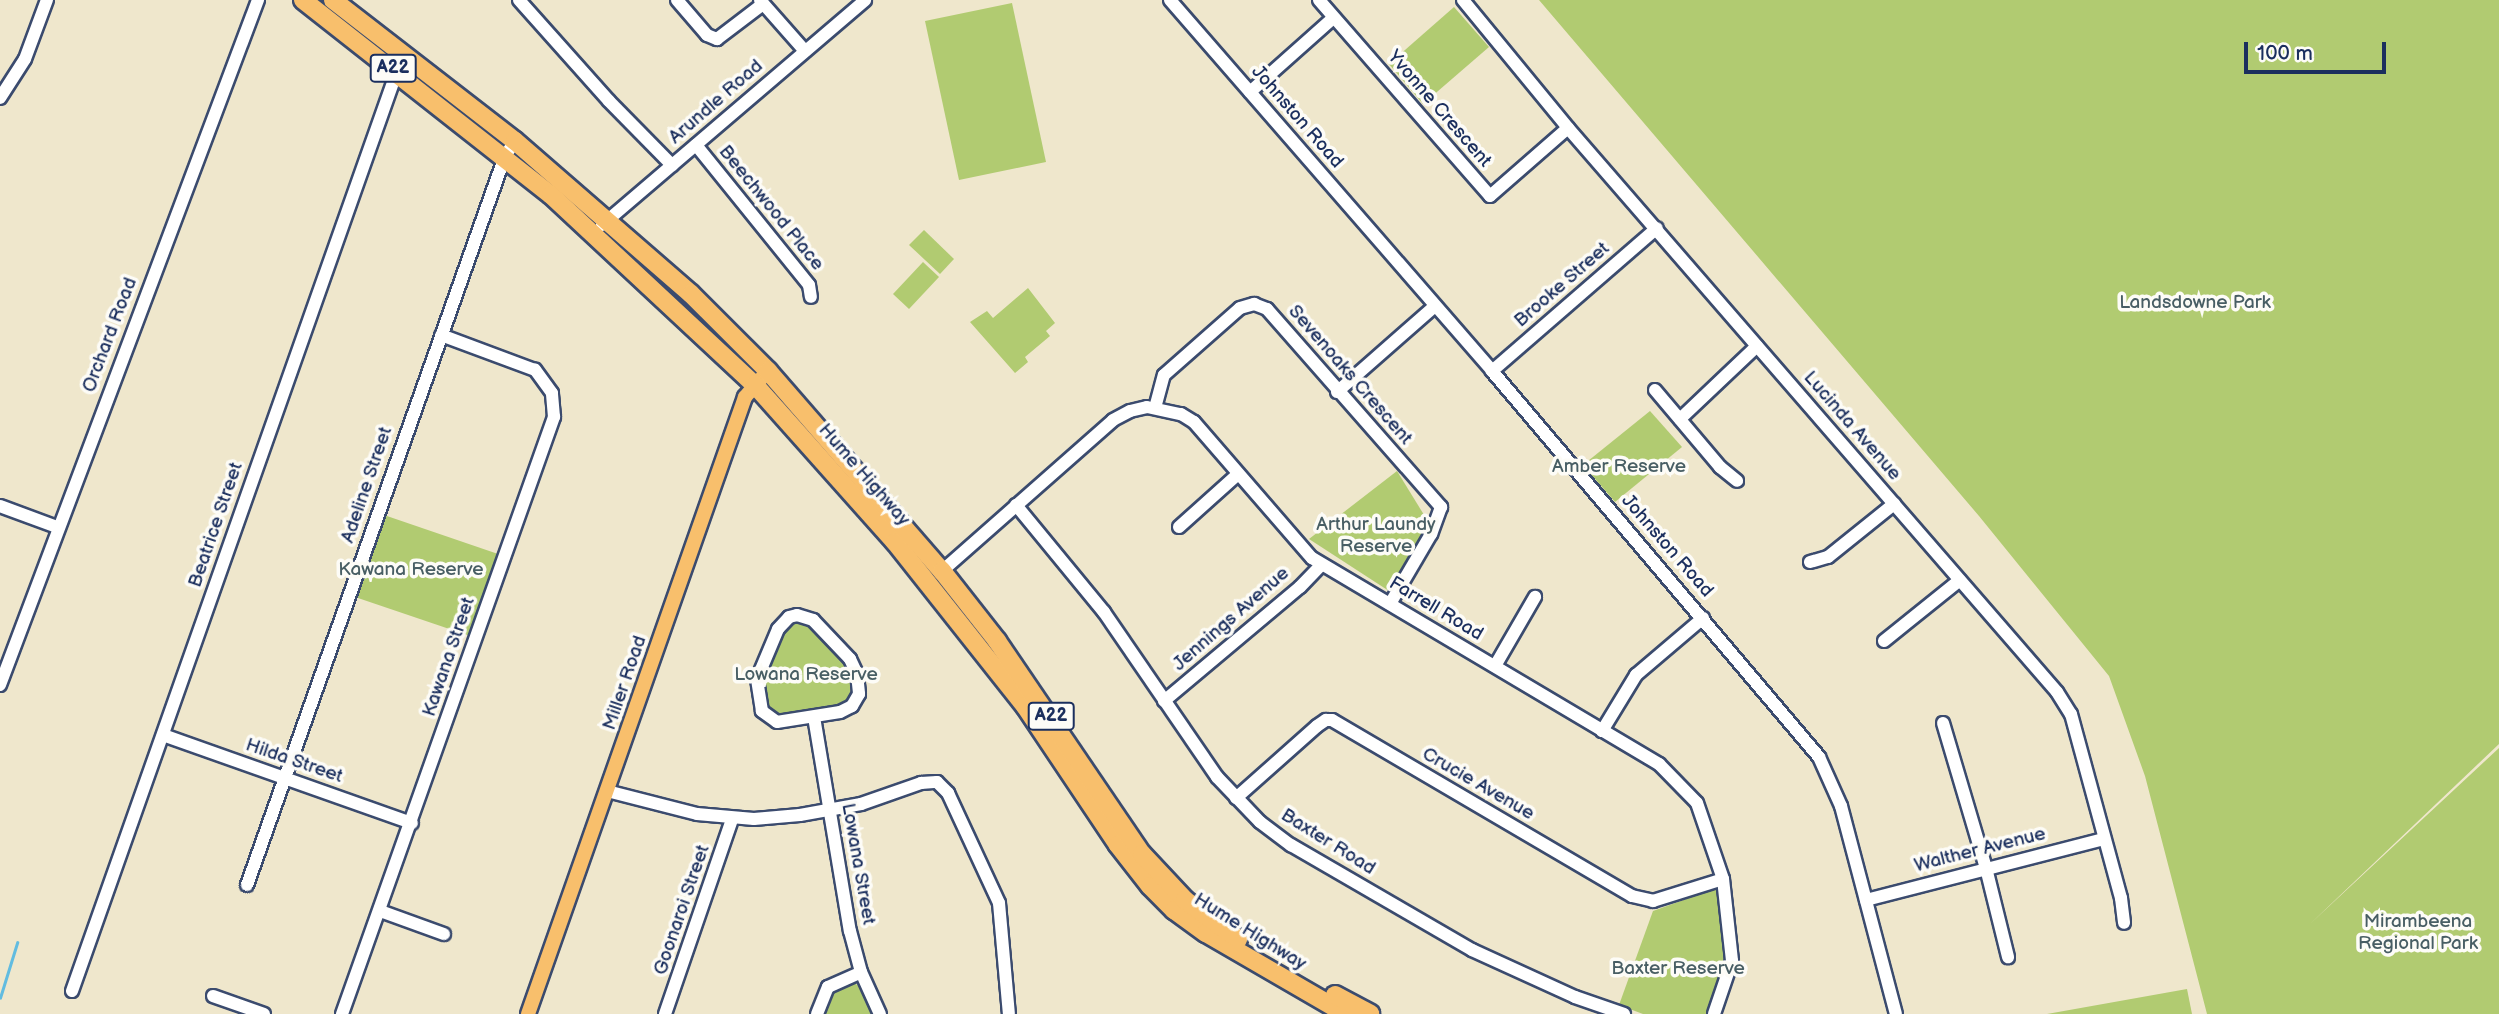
<!DOCTYPE html>
<html>
<head>
<meta charset="utf-8">
<style>
	body { margin:0 }
	#map { position:relative; width:2499px; height:1014px; overflow:hidden; background:#efe7cc; font-family:"Balsamiq Sans",sans-serif }
	div>[style] { position:absolute }
	.green>* { inset:0; background:#b1cb71 }
	.stream>* { height:2.5px; margin:-1.25px; padding:0 1.25px; transform-origin:1.25px; border-radius:1.25px; background:#62bce0 }
	.roads { filter:drop-shadow(2px 0 #3b4b6e) drop-shadow(-2px 0 #3b4b6e) drop-shadow(0 2px #3b4b6e) drop-shadow(0 -2px #3b4b6e) }
	.minor>* { height:12px; margin:-6px; padding:0 6px; transform-origin:6px; border-radius:6px; background:#fff }
	.major>* { height:14px; margin:-7px; padding:0 7px; transform-origin:7px; border-radius:7px; background:#f8bf6c }
	.highway>* { height:18px; margin:-9px; padding:0 9px; transform-origin:9px; border-radius:9px; background:#f8bf6c }
	span { translate:-50% -50%; white-space:nowrap; text-align:center; line-height:1.15; -webkit-text-stroke:7px #fdfcf7; paint-order:stroke }
	.shield-label span { padding:2px 5px; background:#fdfcf7; border:2px solid; border-radius:5px; -webkit-text-stroke-width:0 }
	.shield-label { font-size:18px; color:#1b2f5e; font-weight:700 }
	.street-label { font-size:19px; color:#1b2f5e }
	.park-label { font-size:19px; color:#485e64 }
	.scale { position:absolute; left:2244px; top:42px; width:142px; height:32px; box-sizing:border-box; border:4px solid #1b2f5e; border-top:0; padding-left:9px; font-size:21px; line-height:24px; white-space:nowrap; color:#1b2f5e; -webkit-text-stroke:5px #fdfcf7; paint-order:stroke }
</style>
</head>
<body>
<div id="map">
	<div class="green">
		<div style="clip-path:polygon(1539px 0,2499px 0,2499px 744px,2310px 924px,2499px 748px,2499px 1014px,2207px 1014px,2145px 776px,2109px 676px,1979px 516px)"></div>
		<div style="clip-path:polygon(1012px 3px,1046px 162px,959px 180px,925px 21px)"></div>
		<div style="clip-path:polygon(1454px 7px,1489px 47px,1423px 104px,1389px 64px)"></div>
		<div style="clip-path:polygon(924px 230px,954px 259px,940px 274px,909px 245px)"></div>
		<div style="clip-path:polygon(923px 262px,939px 277px,909px 309px,893px 294px)"></div>
		<div style="clip-path:polygon(1028px 288px,1055px 323px,1046px 331px,1050px 336px,1025px 357px,1028px 362px,1015px 373px,970px 322px,987px 311px,993px 318px)"></div>
		<div style="clip-path:polygon(1650px 411px,1682px 447px,1615px 502px,1583px 465px)"></div>
		<div style="clip-path:polygon(1397px 471px,1429px 523px,1389px 591px,1309px 539px)"></div>
		<div style="clip-path:polygon(384px 515px,501px 555px,473px 637px,355px 597px)"></div>
		<div style="clip-path:polygon(798px 621px,809px 625px,846px 664px,852px 696px,843px 705px,775px 715px,768px 707px,763px 682px,786px 629px)"></div>
		<div style="clip-path:polygon(1717px 888px,1725px 965px,1708px 1014px,1643px 1014px,1619px 1005px,1653px 911px)"></div>
		<div style="clip-path:polygon(852px 982px,861px 987px,873px 1014px,823px 1014px,833px 990px)"></div>
		<div style="clip-path:polygon(2187px 989px,2192px 1014px,2047px 1014px)"></div>
	</div>
	<div class="stream">
		<div style="left:0;top:998px;width:58px;rotate:-72.8deg"></div>
	</div>
	<div class="roads">
		<div class="minor">
			<div style="left:519px;top:0;width:135px;rotate:48.3deg"></div>
			<div style="left:609px;top:101px;width:90px;rotate:45.5deg"></div>
			<div style="left:677px;top:0;width:46px;rotate:49.4deg"></div>
			<div style="left:707px;top:35px;width:11px;rotate:22deg"></div>
			<div style="left:717px;top:39px;width:58px;rotate:-37.3deg"></div>
			<div style="left:760px;top:0;width:68px;rotate:48.6deg"></div>
			<div style="left:1170px;top:0;width:491px;rotate:49deg"></div>
			<div style="left:1492px;top:371px;width:506px;rotate:49.73deg"></div>
			<div style="left:1819px;top:757px;width:54px;rotate:65.8deg"></div>
			<div style="left:1841px;top:806px;width:215px;rotate:75.2deg"></div>
			<div style="left:1319px;top:0;width:260px;rotate:48.9deg"></div>
			<div style="left:1490px;top:196px;width:103px;rotate:-41.1deg"></div>
			<div style="left:1463px;top:0;width:166px;rotate:50.6deg"></div>
			<div style="left:1568px;top:128px;width:746px;rotate:49.07deg"></div>
			<div style="left:2057px;top:692px;width:26px;rotate:58deg"></div>
			<div style="left:2071px;top:714px;width:191px;rotate:74.8deg"></div>
			<div style="left:2121px;top:898px;width:25px;rotate:83deg"></div>
			<div style="left:1250px;top:92px;width:111px;rotate:-41.7deg"></div>
			<div style="left:0;top:98px;width:46px;rotate:-57.3deg"></div>
			<div style="left:25px;top:59px;width:63px;rotate:-69.6deg"></div>
			<div style="left:696px;top:145px;width:180px;rotate:51.1deg"></div>
			<div style="left:809px;top:285px;width:12px;rotate:81deg"></div>
			<div style="left:602px;top:225px;width:346px;rotate:-40.5deg"></div>
			<div style="left:1492px;top:371px;width:218px;rotate:-40.9deg"></div>
			<div style="left:1655px;top:390px;width:101px;rotate:49.8deg"></div>
			<div style="left:1720px;top:467px;width:22px;rotate:39deg"></div>
			<div style="left:1337px;top:392px;width:130px;rotate:-41.3deg"></div>
			<div style="left:1155px;top:408px;width:34px;rotate:-75deg"></div>
			<div style="left:1164px;top:375px;width:101px;rotate:-41.4deg"></div>
			<div style="left:1240px;top:308px;width:15px;rotate:-16deg"></div>
			<div style="left:1254px;top:304px;width:14px;rotate:21deg"></div>
			<div style="left:1267px;top:309px;width:264px;rotate:48.7deg"></div>
			<div style="left:1441px;top:507px;width:29px;rotate:110deg"></div>
			<div style="left:1431px;top:534px;width:81px;rotate:120.4deg"></div>
			<div style="left:1680px;top:419px;width:106px;rotate:-43.5deg"></div>
			<div style="left:1016px;top:505px;width:139px;rotate:50.6deg"></div>
			<div style="left:1104px;top:612px;width:200px;rotate:55.6deg"></div>
			<div style="left:1217px;top:777px;width:62px;rotate:46.3deg"></div>
			<div style="left:1260px;top:822px;width:39px;rotate:37deg"></div>
			<div style="left:1291px;top:845px;width:209px;rotate:30.1deg"></div>
			<div style="left:1472px;top:950px;width:113px;rotate:24.5deg"></div>
			<div style="left:1575px;top:997px;width:52px;rotate:19.1deg"></div>
			<div style="left:0;top:506px;width:61px;rotate:20.2deg"></div>
			<div style="left:1179px;top:527px;width:79px;rotate:-41.9deg"></div>
			<div style="left:1810px;top:562px;width:19px;rotate:-16deg"></div>
			<div style="left:1828px;top:557px;width:85px;rotate:-38.8deg"></div>
			<div style="left:942px;top:571px;width:228px;rotate:-41.4deg"></div>
			<div style="left:1113px;top:420px;width:19px;rotate:-28deg"></div>
			<div style="left:1130px;top:411px;width:17px;rotate:-13deg"></div>
			<div style="left:1147px;top:407px;width:35px;rotate:12deg"></div>
			<div style="left:1181px;top:414px;width:15px;rotate:32deg"></div>
			<div style="left:1194px;top:422px;width:180px;rotate:49.1deg"></div>
			<div style="left:1312px;top:558px;width:404px;rotate:30.7deg"></div>
			<div style="left:1659px;top:764px;width:54px;rotate:45.7deg"></div>
			<div style="left:1697px;top:803px;width:80px;rotate:71.1deg"></div>
			<div style="left:1723px;top:879px;width:82px;rotate:83.7deg"></div>
			<div style="left:1732px;top:961px;width:56px;rotate:108.8deg"></div>
			<div style="left:797px;top:615px;width:17px;rotate:17deg"></div>
			<div style="left:813px;top:620px;width:54px;rotate:46.5deg"></div>
			<div style="left:850px;top:659px;width:17px;rotate:65deg"></div>
			<div style="left:857px;top:674px;width:20px;rotate:84deg"></div>
			<div style="left:859px;top:694px;width:14px;rotate:120deg"></div>
			<div style="left:852px;top:706px;width:13px;rotate:153deg"></div>
			<div style="left:840px;top:712px;width:64px;rotate:171deg"></div>
			<div style="left:777px;top:722px;width:19px;rotate:-144deg"></div>
			<div style="left:762px;top:711px;width:32px;rotate:-99deg"></div>
			<div style="left:757px;top:679px;width:54px;rotate:-67.2deg"></div>
			<div style="left:778px;top:629px;width:16px;rotate:-47deg"></div>
			<div style="left:789px;top:617px;width:8px;rotate:-14deg"></div>
			<div style="left:1884px;top:641px;width:97px;rotate:-38.8deg"></div>
			<div style="left:1495px;top:666px;width:80px;rotate:-59.9deg"></div>
			<div style="left:0;top:685px;width:732px;rotate:-69.36deg"></div>
			<div style="left:1164px;top:701px;width:177px;rotate:-40deg"></div>
			<div style="left:1300px;top:587px;width:30px;rotate:-46deg"></div>
			<div style="left:814px;top:717px;width:217px;rotate:80.5deg"></div>
			<div style="left:850px;top:931px;width:42px;rotate:75deg"></div>
			<div style="left:861px;top:972px;width:46px;rotate:65.7deg"></div>
			<div style="left:1943px;top:723px;width:151px;rotate:73.5deg"></div>
			<div style="left:1986px;top:868px;width:92px;rotate:76.1deg"></div>
			<div style="left:1602px;top:731px;width:66px;rotate:-58.7deg"></div>
			<div style="left:1636px;top:675px;width:88px;rotate:-40.4deg"></div>
			<div style="left:163px;top:735px;width:264px;rotate:19.5deg"></div>
			<div style="left:607px;top:791px;width:93px;rotate:14.3deg"></div>
			<div style="left:697px;top:814px;width:57px;rotate:5deg"></div>
			<div style="left:754px;top:819px;width:46px;rotate:-5deg"></div>
			<div style="left:800px;top:815px;width:62px;rotate:-10.2deg"></div>
			<div style="left:861px;top:804px;width:64px;rotate:-19.3deg"></div>
			<div style="left:921px;top:783px;width:16px;rotate:-4deg"></div>
			<div style="left:937px;top:782px;width:16px;rotate:45deg"></div>
			<div style="left:948px;top:793px;width:121px;rotate:65.1deg"></div>
			<div style="left:999px;top:903px;width:111px;rotate:84.9deg"></div>
			<div style="left:1236px;top:798px;width:108px;rotate:-41.6deg"></div>
			<div style="left:1317px;top:726px;width:11px;rotate:-34deg"></div>
			<div style="left:1326px;top:720px;width:6px"></div>
			<div style="left:1332px;top:720px;width:348px;rotate:30.4deg"></div>
			<div style="left:1632px;top:896px;width:22px;rotate:13deg"></div>
			<div style="left:1653px;top:901px;width:73px;rotate:-17.4deg"></div>
			<div style="left:247px;top:885px;width:773px;rotate:-70.51deg"></div>
			<div style="left:505px;top:156px;width:18px;rotate:-56deg"></div>
			<div style="left:1866px;top:900px;width:246px;rotate:-14.4deg"></div>
			<div style="left:380px;top:911px;width:68px;rotate:19.8deg"></div>
			<div style="left:72px;top:991px;width:976px;rotate:-70.54deg"></div>
			<div style="left:213px;top:996px;width:54px;rotate:19.4deg"></div>
			<div style="left:342px;top:1014px;width:634px;rotate:-70.45deg"></div>
			<div style="left:554px;top:417px;width:24px;rotate:-95deg"></div>
			<div style="left:552px;top:393px;width:29px;rotate:-126deg"></div>
			<div style="left:535px;top:370px;width:100px;rotate:-159.6deg"></div>
			<div style="left:665px;top:1014px;width:206px;rotate:-71deg"></div>
			<div style="left:817px;top:1014px;width:29px;rotate:-68deg"></div>
			<div style="left:828px;top:987px;width:36px;rotate:-24deg"></div>
		</div>
		<div class="major">
			<div style="left:528px;top:1014px;width:654px;rotate:-70.62deg"></div>
			<div style="left:745px;top:397px;width:35px;rotate:-49deg"></div>
		</div>
		<div class="highway">
			<div style="left:303px;top:0;width:315px;rotate:38.2deg"></div>
			<div style="left:551px;top:195px;width:279px;rotate:43deg"></div>
			<div style="left:755px;top:385px;width:210px;rotate:48.3deg"></div>
			<div style="left:895px;top:542px;width:209px;rotate:51.6deg"></div>
			<div style="left:1025px;top:706px;width:167px;rotate:56.2deg"></div>
			<div style="left:1118px;top:845px;width:52px;rotate:52deg"></div>
			<div style="left:1150px;top:886px;width:34px;rotate:45deg"></div>
			<div style="left:1174px;top:910px;width:39px;rotate:36deg"></div>
			<div style="left:1206px;top:933px;width:162px;rotate:30.1deg"></div>
			<div style="left:333px;top:0;width:230px;rotate:37.8deg"></div>
			<div style="left:515px;top:141px;width:233px;rotate:41deg"></div>
			<div style="left:691px;top:294px;width:109px;rotate:45deg"></div>
			<div style="left:768px;top:371px;width:265px;rotate:49deg"></div>
			<div style="left:942px;top:571px;width:89px;rotate:51.8deg"></div>
			<div style="left:997px;top:641px;width:258px;rotate:55.8deg"></div>
			<div style="left:1142px;top:854px;width:63px;rotate:46.9deg"></div>
			<div style="left:1185px;top:900px;width:66px;rotate:36.3deg"></div>
			<div style="left:1335px;top:995px;width:40px;rotate:28deg"></div>
		</div>
	</div>
	<div class="shield-label">
		<span style="left:393px;top:68px">A22</span>
		<span style="left:1051px;top:716px">A22</span>
	</div>
	<div class="street-label">
		<span style="left:716px;top:102px;rotate:-41deg">Arundle Road</span>
		<span style="left:1439px;top:109px;rotate:49deg">Yvonne Crescent</span>
		<span style="left:1297px;top:117px;rotate:49deg">Johnston Road</span>
		<span style="left:771px;top:208px;rotate:51deg">Beechwood Place</span>
		<span style="left:1562px;top:285px;rotate:-41deg">Brooke Street</span>
		<span style="left:110px;top:335px;rotate:-69deg">Orchard Road</span>
		<span style="left:1350px;top:375px;rotate:49deg">Sevenoaks Crescent</span>
		<span style="left:1852px;top:426px;rotate:49deg">Lucinda Avenue</span>
		<span style="left:864px;top:475px;rotate:49deg">Hume Highway</span>
		<span style="left:367px;top:485px;rotate:-71deg">Adeline Street</span>
		<span style="left:216px;top:525px;rotate:-71deg">Beatrice Street</span>
		<span style="left:1667px;top:546px;rotate:49deg">Johnston Road</span>
		<span style="left:1436px;top:609px;rotate:31deg">Farrell Road</span>
		<span style="left:1231px;top:619px;rotate:-41deg">Jennings Avenue</span>
		<span style="left:449px;top:657px;rotate:-71deg">Kawana Street</span>
		<span style="left:625px;top:683px;rotate:-71deg">Miller Road</span>
		<span style="left:294px;top:761px;rotate:19deg">Hilda Street</span>
		<span style="left:1478px;top:784px;rotate:30deg">Crucie Avenue</span>
		<span style="left:1328px;top:842px;rotate:32deg">Baxter Road</span>
		<span style="left:1980px;top:850px;rotate:-14deg">Walther Avenue</span>
		<span style="left:858px;top:864px;rotate:80deg">Lowana Street</span>
		<span style="left:682px;top:910px;rotate:-71deg">Goonaroi Street</span>
		<span style="left:1250px;top:932px;rotate:32deg">Hume Highway</span>
	</div>
	<div class="park-label">
		<span style="left:2195px;top:303px">Landsdowne Park</span>
		<span style="left:1619px;top:467px">Amber Reserve</span>
		<span style="left:1376px;top:536px">Arthur Laundy<br>Reserve</span>
		<span style="left:411px;top:570px">Kawana Reserve</span>
		<span style="left:806px;top:675px">Lowana Reserve</span>
		<span style="left:2418px;top:933px">Mirambeena<br>Regional Park</span>
		<span style="left:1678px;top:969px">Baxter Reserve</span>
	</div>
	<div class="scale">100 m</div>
</div>
</body>
</html>
